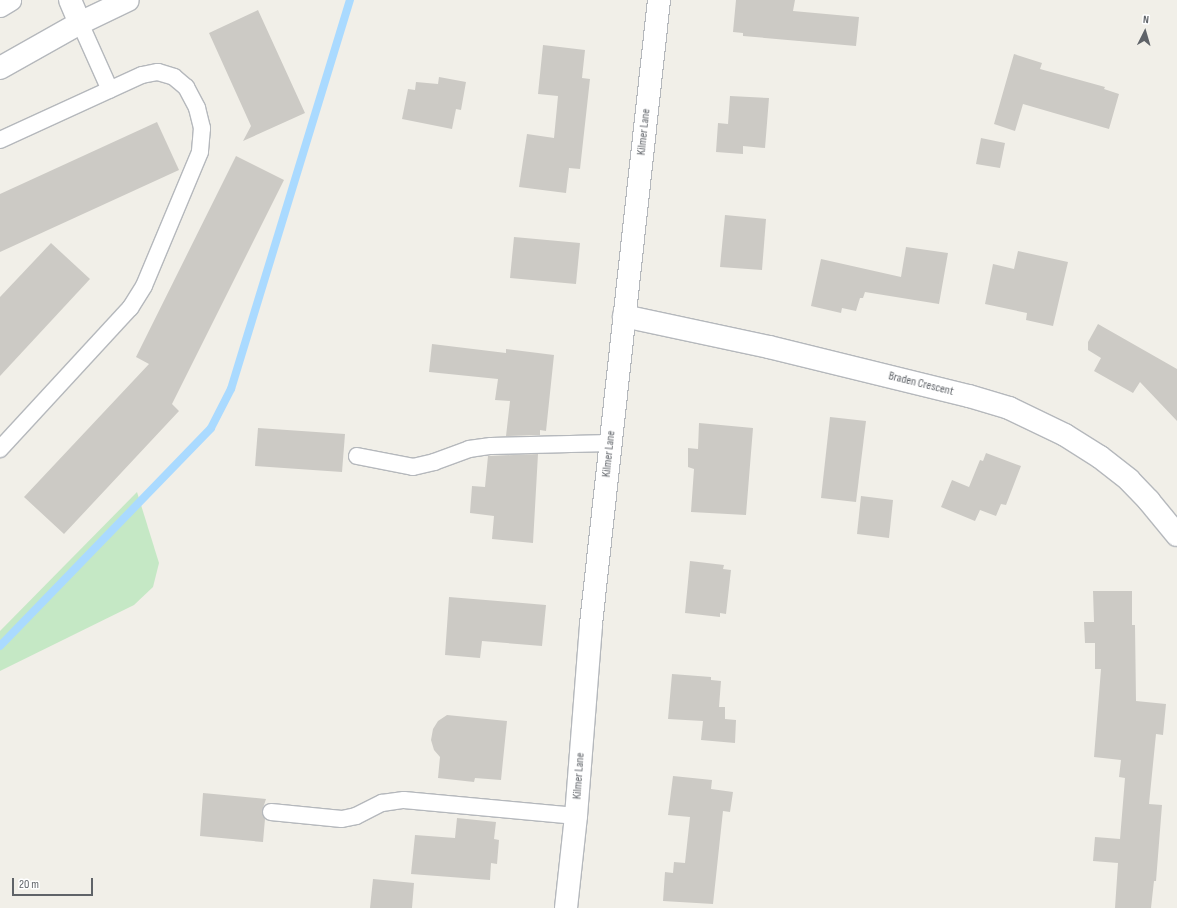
<!DOCTYPE html>
<html>
<head>
<meta charset="utf-8">
<style>
	body { margin:0 }
	#map { position:relative; width:1177px; height:908px; overflow:hidden; background:#f1efe8; font-family:"Sofia Sans Condensed",sans-serif }
	div>[style] { position:absolute }
	.green>* { inset:0; background:#c5e8c5 }
	.stream>* { height:8px; margin:-4px; padding:0 4px; transform-origin:4px; border-radius:4px; background:#aadaff }
	.building>* { inset:0; background:#cccac5 }
	.roads { filter:drop-shadow(1px 0 #b5b8bc) drop-shadow(-1px 0 #b5b8bc) drop-shadow(0 1px #b5b8bc) drop-shadow(0 -1px #b5b8bc) }
	.service>* { height:16px; margin:-8px; padding:0 8px; transform-origin:8px; border-radius:8px; background:#fff }
	.minor>* { height:22px; margin:-11px; padding:0 11px; transform-origin:11px; border-radius:11px; background:#fff }
	.secondary>* { height:22px; margin:-11px; padding:0 11px; transform-origin:11px; border-radius:11px; background:#fff }
	span { translate:-50% -50%; white-space:nowrap; text-align:center; line-height:1.15; -webkit-text-stroke:3.5px #fff; paint-order:stroke }
	.street-label { font-size:12px; color:#5f6368 }
	.north { position:absolute; left:1125px; top:12px; width:40px; height:40px; -webkit-text-stroke:3px #fff; paint-order:stroke; rotate:5deg; font-size:11px; font-weight:700; line-height:16px; text-align:center; color:#5f6368 }
	.north::after { content:''; display:block; margin:auto; width:14px; height:18px; background:#5f6368; clip-path:polygon(50% 0,100% 100%,50% 72%,0 100%) }
	.scale { position:absolute; left:12px; top:878px; width:81px; height:18px; box-sizing:border-box; border:2px solid #5f6368; border-top:0; padding-left:5px; font-size:12px; line-height:14px; white-space:nowrap; color:#5f6368; -webkit-text-stroke:3px #fff; paint-order:stroke }
</style>
</head>
<body>
<div id="map">
	<div class="green">
		<div style="clip-path:polygon(137px 492px,159px 563px,153px 587px,134px 605px,0 671px,0 631px)"></div>
	</div>
	<div class="stream">
		<div style="left:0;top:646px;width:303px;rotate:-45.9deg"></div>
		<div style="left:211px;top:428px;width:44px;rotate:-62.9deg"></div>
		<div style="left:231px;top:389px;width:407px;rotate:-73deg"></div>
	</div>
	<div class="building">
		<div style="clip-path:polygon(736px 0,795px 0,793px 11px,859px 17px,856px 46px,743px 36px,743px 33px,733px 32px)"></div>
		<div style="clip-path:polygon(258px 10px,305px 113px,243px 141px,251px 126px,209px 33px)"></div>
		<div style="clip-path:polygon(543px 45px,585px 50px,582px 78px,590px 79px,580px 169px,569px 168px,566px 193px,519px 187px,527px 134px,554px 138px,558px 96px,538px 94px)"></div>
		<div style="clip-path:polygon(1014px 54px,1042px 63px,1040px 69px,1105px 87px,1104px 89px,1119px 94px,1109px 129px,1023px 104px,1015px 131px,994px 124px)"></div>
		<div style="clip-path:polygon(439px 77px,466px 82px,461px 110px,456px 109px,452px 129px,402px 119px,408px 89px,415px 90px,416px 82px,438px 84px)"></div>
		<div style="clip-path:polygon(730px 96px,769px 98px,765px 148px,743px 146px,743px 154px,716px 152px,718px 123px,728px 124px)"></div>
		<div style="clip-path:polygon(157px 122px,179px 170px,0 252px,0 194px)"></div>
		<div style="clip-path:polygon(981px 138px,1005px 143px,1000px 168px,976px 164px)"></div>
		<div style="clip-path:polygon(236px 156px,284px 180px,172px 404px,179px 411px,64px 534px,24px 497px,149px 364px,136px 357px)"></div>
		<div style="clip-path:polygon(725px 215px,766px 219px,762px 270px,720px 267px)"></div>
		<div style="clip-path:polygon(514px 237px,580px 243px,576px 284px,510px 278px)"></div>
		<div style="clip-path:polygon(51px 243px,90px 279px,0 376px,0 297px)"></div>
		<div style="clip-path:polygon(906px 247px,948px 253px,939px 304px,865px 292px,863px 298px,860px 298px,856px 311px,842px 308px,841px 313px,811px 306px,821px 259px,901px 277px)"></div>
		<div style="clip-path:polygon(1018px 251px,1068px 262px,1053px 326px,1026px 320px,1027px 313px,985px 304px,993px 264px,1014px 269px)"></div>
		<div style="clip-path:polygon(1098px 324px,1177px 369px,1177px 421px,1140px 382px,1133px 393px,1094px 371px,1101px 358px,1088px 350px,1088px 342px)"></div>
		<div style="clip-path:polygon(432px 344px,506px 353px,506px 349px,554px 355px,546px 431px,540px 430px,540px 435px,506px 436px,510px 401px,495px 400px,498px 379px,429px 372px)"></div>
		<div style="clip-path:polygon(830px 417px,866px 421px,856px 502px,821px 498px)"></div>
		<div style="clip-path:polygon(699px 423px,753px 428px,746px 515px,691px 512px,694px 469px,688px 467px,688px 448px,698px 449px)"></div>
		<div style="clip-path:polygon(258px 428px,345px 434px,342px 472px,255px 466px)"></div>
		<div style="clip-path:polygon(986px 453px,1021px 466px,1006px 505px,1001px 504px,996px 516px,980px 510px,975px 521px,941px 507px,952px 480px,969px 487px,980px 460px,983px 461px)"></div>
		<div style="clip-path:polygon(538px 454px,533px 543px,492px 539px,494px 516px,470px 513px,472px 486px,485px 487px,488px 456px)"></div>
		<div style="clip-path:polygon(861px 496px,893px 500px,889px 538px,857px 534px)"></div>
		<div style="clip-path:polygon(690px 561px,724px 565px,723px 569px,731px 570px,726px 614px,720px 613px,720px 617px,685px 613px)"></div>
		<div style="clip-path:polygon(1093px 591px,1132px 591px,1132px 625px,1135px 625px,1136px 701px,1166px 704px,1163px 735px,1156px 734px,1149px 804px,1162px 805px,1156px 881px,1154px 881px,1151px 908px,1115px 908px,1118px 863px,1093px 861px,1095px 837px,1120px 839px,1125px 778px,1119px 777px,1121px 760px,1094px 757px,1101px 669px,1095px 669px,1095px 643px,1085px 643px,1084px 622px,1094px 622px)"></div>
		<div style="clip-path:polygon(449px 597px,546px 605px,542px 646px,482px 641px,480px 658px,445px 655px)"></div>
		<div style="clip-path:polygon(672px 674px,711px 677px,711px 680px,721px 681px,719px 707px,725px 707px,725px 719px,736px 720px,735px 743px,701px 740px,703px 721px,668px 719px)"></div>
		<div style="clip-path:polygon(447px 715px,507px 721px,501px 780px,475px 778px,474px 782px,438px 778px,440px 757px,434px 750px,431px 740px,433px 729px,438px 721px)"></div>
		<div style="clip-path:polygon(673px 776px,712px 780px,711px 789px,733px 792px,730px 812px,723px 811px,713px 904px,663px 901px,665px 872px,673px 873px,674px 862px,685px 863px,690px 817px,668px 815px)"></div>
		<div style="clip-path:polygon(203px 793px,266px 799px,262px 811px,265px 819px,263px 842px,200px 836px)"></div>
		<div style="clip-path:polygon(457px 818px,496px 822px,494px 839px,499px 840px,497px 864px,491px 863px,490px 880px,411px 874px,415px 835px,455px 838px)"></div>
		<div style="clip-path:polygon(373px 879px,414px 883px,412px 908px,370px 908px)"></div>
	</div>
	<div class="roads">
		<div class="service">
			<div style="left:80px;top:23px;width:73px;rotate:65.9deg"></div>
			<div style="left:0;top:140px;width:156px;rotate:-24.6deg"></div>
			<div style="left:142px;top:75px;width:16px;rotate:-11deg"></div>
			<div style="left:158px;top:72px;width:17px;rotate:17deg"></div>
			<div style="left:174px;top:77px;width:16px;rotate:40deg"></div>
			<div style="left:186px;top:87px;width:24px;rotate:62deg"></div>
			<div style="left:197px;top:108px;width:21px;rotate:76deg"></div>
			<div style="left:202px;top:128px;width:24px;rotate:95deg"></div>
			<div style="left:200px;top:152px;width:145px;rotate:112.7deg"></div>
			<div style="left:144px;top:286px;width:26px;rotate:122deg"></div>
			<div style="left:130px;top:308px;width:192px;rotate:132.7deg"></div>
			<div style="left:357px;top:456px;width:57px;rotate:11.1deg"></div>
			<div style="left:413px;top:467px;width:22px;rotate:-13deg"></div>
			<div style="left:434px;top:462px;width:37px;rotate:-20deg"></div>
			<div style="left:469px;top:449px;width:22px;rotate:-8deg"></div>
			<div style="left:491px;top:446px;width:119px;rotate:-1.4deg"></div>
			<div style="left:271px;top:812px;width:71px;rotate:5.6deg"></div>
			<div style="left:342px;top:819px;width:14px;rotate:-12deg"></div>
			<div style="left:356px;top:816px;width:29px;rotate:-27deg"></div>
			<div style="left:382px;top:803px;width:22px;rotate:-8deg"></div>
			<div style="left:404px;top:800px;width:173px;rotate:5.3deg"></div>
		</div>
		<div class="minor">
			<div style="left:70px;top:0;width:25px;rotate:67deg"></div>
			<div style="left:624px;top:316px;width:148px;rotate:12.1deg"></div>
			<div style="left:769px;top:347px;width:206px;rotate:13.8deg"></div>
			<div style="left:969px;top:396px;width:42px;rotate:16.7deg"></div>
			<div style="left:1009px;top:408px;width:62px;rotate:25.7deg"></div>
			<div style="left:1065px;top:435px;width:41px;rotate:32.2deg"></div>
			<div style="left:1100px;top:457px;width:37px;rotate:38deg"></div>
			<div style="left:1129px;top:480px;width:29px;rotate:46deg"></div>
			<div style="left:1149px;top:501px;width:44px;rotate:50.5deg"></div>
			<div style="left:566px;top:908px;width:93px;rotate:-83.8deg"></div>
			<div style="left:576px;top:816px;width:193px;rotate:-85.5deg"></div>
			<div style="left:591px;top:624px;width:628px;rotate:-83.78deg"></div>
		</div>
		<div class="secondary">
			<div style="left:0;top:6px;width:12px;rotate:-31deg"></div>
			<div style="left:0;top:68px;width:92px;rotate:-29.4deg"></div>
			<div style="left:80px;top:23px;width:53px;rotate:-25.6deg"></div>
		</div>
	</div>
	<div class="street-label">
		<span style="left:644px;top:132px;rotate:-84deg">Kilmer Lane</span>
		<span style="left:921px;top:384px;rotate:14deg">Braden Crescent</span>
		<span style="left:609px;top:454px;rotate:-84deg">Kilmer Lane</span>
		<span style="left:579px;top:776px;rotate:-86deg">Kilmer Lane</span>
	</div>
	<div class="north">N</div>
	<div class="scale">20 m</div>
</div>
</body>
</html>
